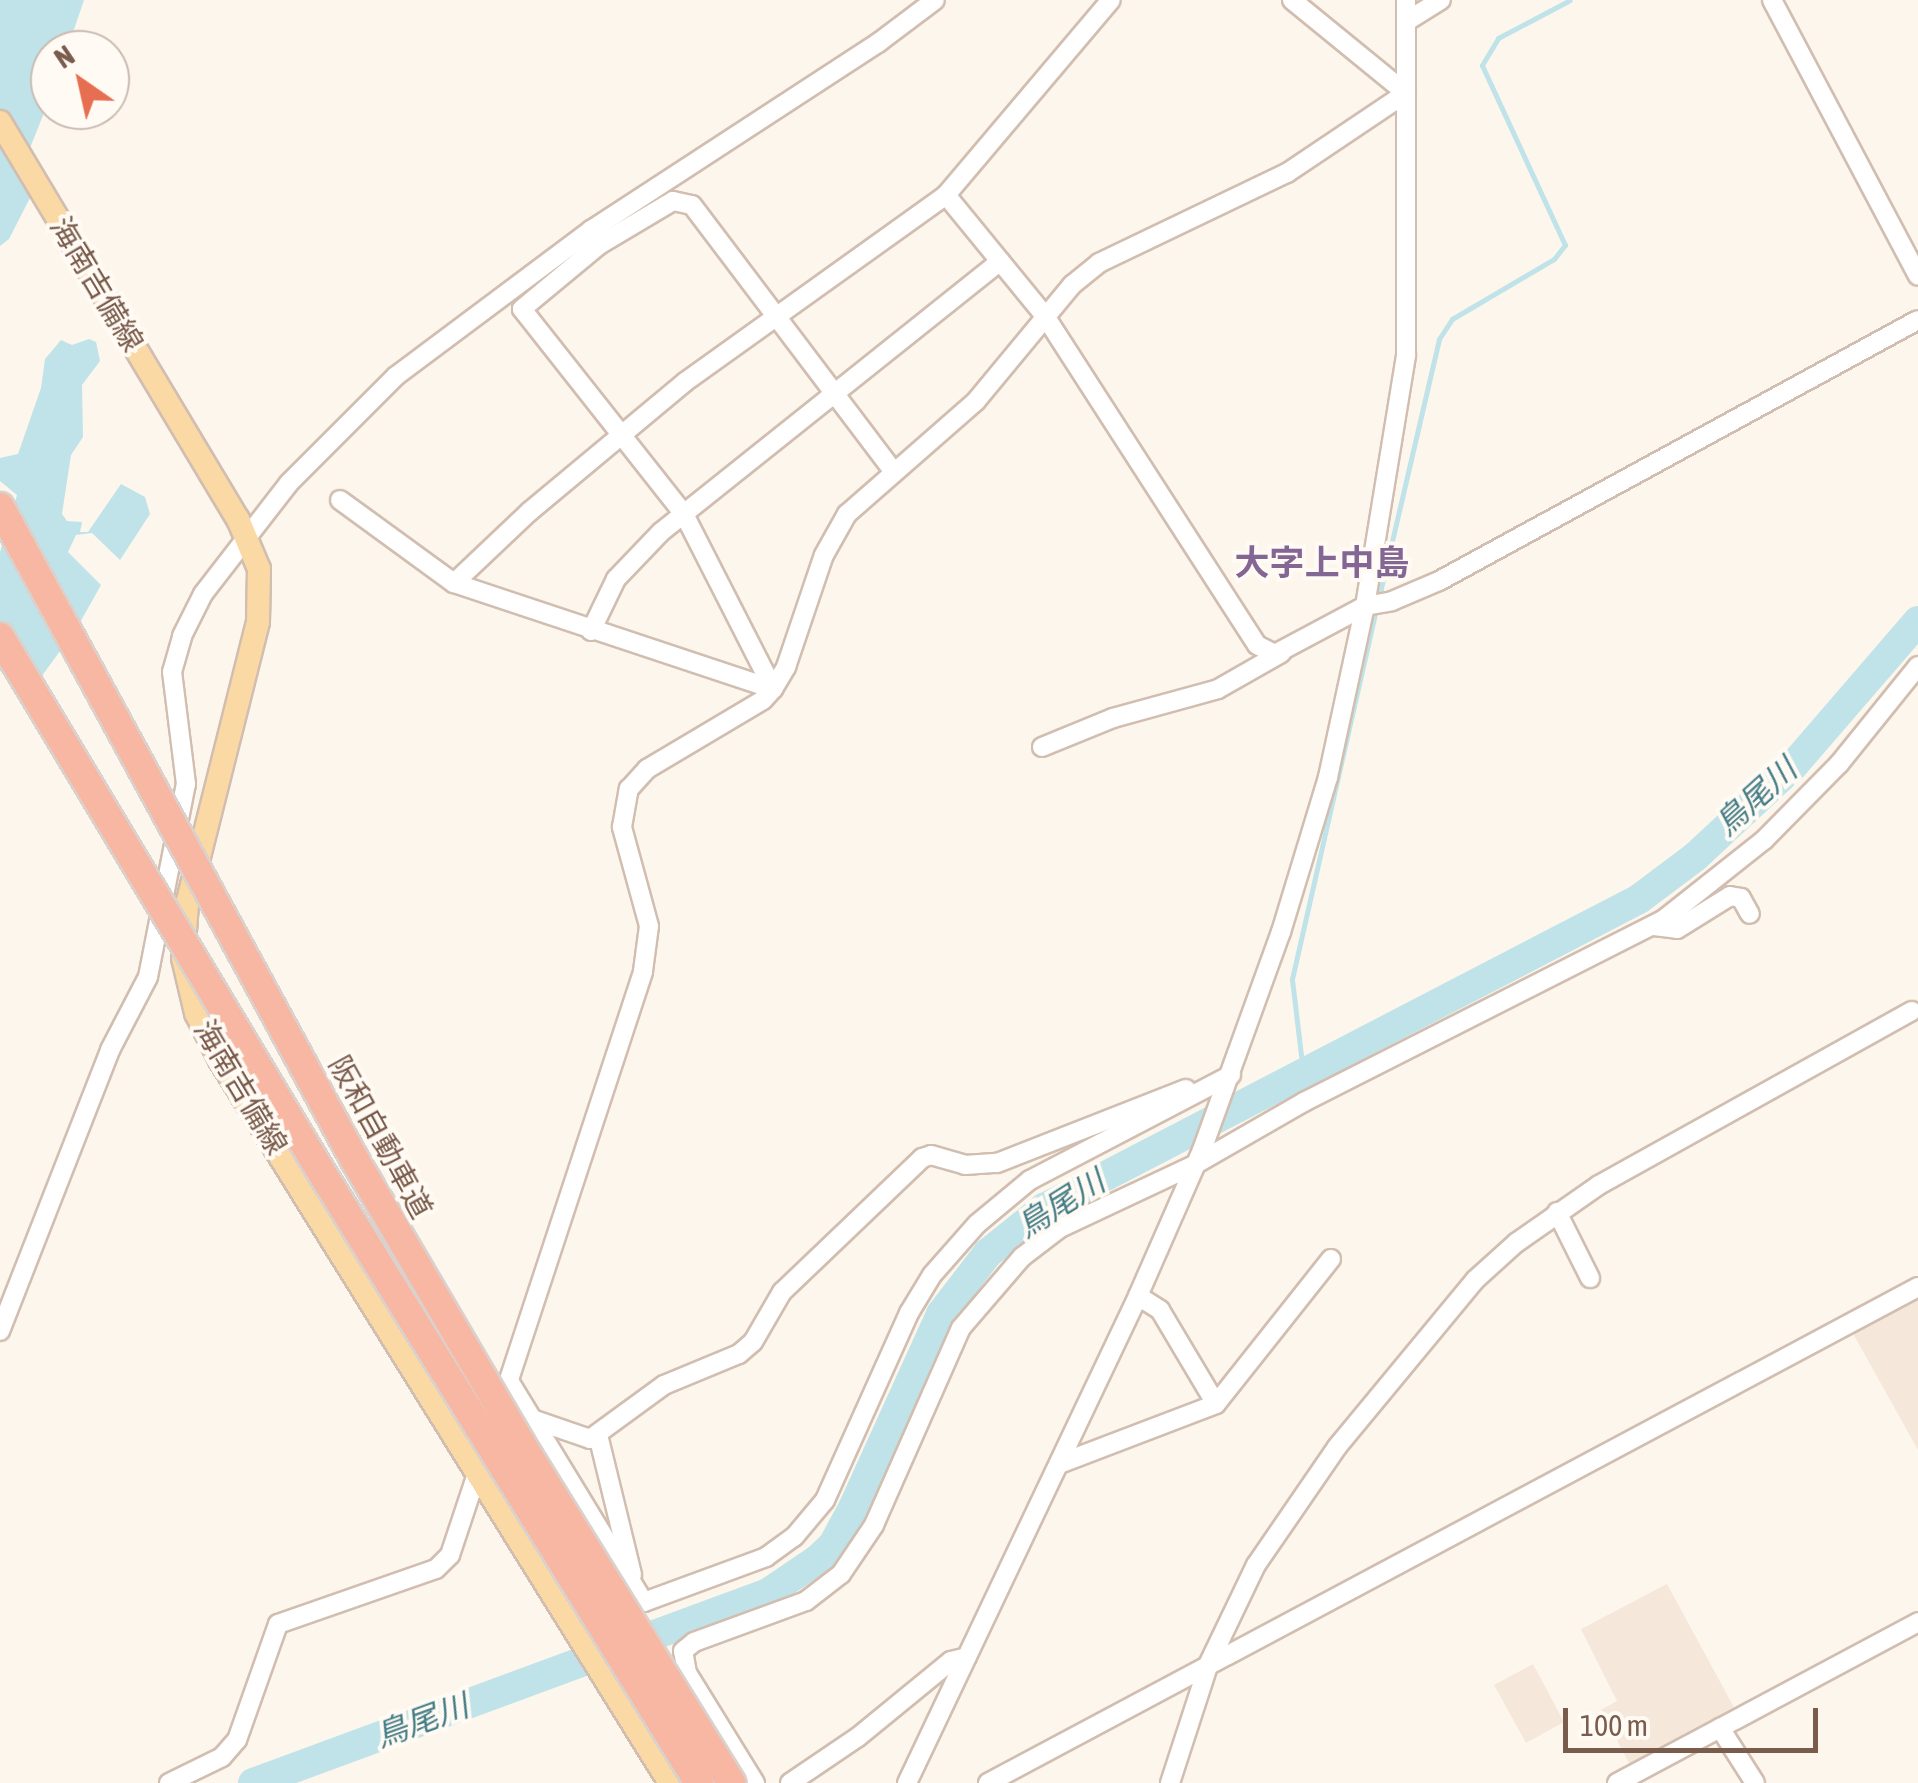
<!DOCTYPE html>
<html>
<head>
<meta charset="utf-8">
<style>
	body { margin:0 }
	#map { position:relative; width:1918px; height:1783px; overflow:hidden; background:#fdf6ec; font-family:"Asap Condensed","Noto Sans JP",sans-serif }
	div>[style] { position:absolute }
	.residential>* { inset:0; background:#f5e8da }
	.water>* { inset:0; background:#bfe3e8 }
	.stream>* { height:5px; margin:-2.5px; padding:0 2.5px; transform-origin:2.5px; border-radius:2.5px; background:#bfe3e8 }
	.river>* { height:30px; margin:-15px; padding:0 15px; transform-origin:15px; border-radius:15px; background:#bfe3e8 }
	.roads { filter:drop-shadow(2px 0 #d1beb0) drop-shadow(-2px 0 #d1beb0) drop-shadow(0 2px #d1beb0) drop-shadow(0 -2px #d1beb0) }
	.minor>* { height:18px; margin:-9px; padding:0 9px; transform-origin:9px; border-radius:9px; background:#fff }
	.major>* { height:22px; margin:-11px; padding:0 11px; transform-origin:11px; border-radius:11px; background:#fbd9a5 }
	.bridges { filter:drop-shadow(2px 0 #dad1cd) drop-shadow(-2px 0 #dad1cd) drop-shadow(0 2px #dad1cd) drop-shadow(0 -2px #dad1cd) }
	.highway-bridge>* { height:28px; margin:-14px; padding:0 14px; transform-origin:14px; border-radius:14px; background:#f7b7a3 }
	span { translate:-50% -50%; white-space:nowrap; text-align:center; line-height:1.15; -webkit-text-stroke:8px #fffaf3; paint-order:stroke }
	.street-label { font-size:30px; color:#7a5c4d }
	.water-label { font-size:32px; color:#437c86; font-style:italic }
	.quarter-label { font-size:35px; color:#846695; font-weight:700 }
	.north { position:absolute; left:30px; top:30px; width:100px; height:100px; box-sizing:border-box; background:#fffaf3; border:2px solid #cabbb1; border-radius:50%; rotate:326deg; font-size:28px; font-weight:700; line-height:40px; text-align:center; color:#7a5c4d }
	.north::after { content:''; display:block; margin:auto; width:35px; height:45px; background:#e76f51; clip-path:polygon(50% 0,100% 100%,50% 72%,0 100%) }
	.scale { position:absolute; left:1563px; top:1708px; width:255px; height:45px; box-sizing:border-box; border:5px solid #7a5c4d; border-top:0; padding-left:12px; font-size:30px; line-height:35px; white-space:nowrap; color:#7a5c4d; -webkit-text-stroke:8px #fffaf3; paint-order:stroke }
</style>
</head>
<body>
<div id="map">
	<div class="residential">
		<div style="clip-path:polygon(1918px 1294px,1918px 1450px,1851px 1330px)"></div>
		<div style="clip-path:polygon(1667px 1584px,1736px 1711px,1631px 1767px,1601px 1710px,1617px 1701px,1581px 1629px)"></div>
		<div style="clip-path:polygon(1533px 1664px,1564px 1722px,1526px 1743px,1494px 1685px)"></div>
	</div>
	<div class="water">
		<div style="clip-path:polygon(0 0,84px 0,67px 50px,50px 50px,50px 98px,28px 153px,33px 192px,9px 239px,0 246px)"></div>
		<div style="clip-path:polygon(89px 339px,96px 342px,100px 361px,82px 385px,83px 437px,71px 455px,62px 514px,67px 521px,82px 522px,80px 532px,88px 532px,121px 484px,145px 497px,150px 514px,120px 560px,92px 533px,76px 535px,68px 552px,101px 585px,78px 626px,39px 680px,0 671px,0 552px,17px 495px,0 481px,0 458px,18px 454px,41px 388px,45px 359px,61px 340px,72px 345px)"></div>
	</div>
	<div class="stream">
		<div style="left:1379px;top:597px;width:265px;rotate:-76.9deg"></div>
		<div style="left:1439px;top:339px;width:24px;rotate:-57deg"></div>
		<div style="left:1452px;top:319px;width:118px;rotate:-30.5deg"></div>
		<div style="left:1554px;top:259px;width:18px;rotate:-52deg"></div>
		<div style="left:1565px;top:245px;width:198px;rotate:-114.8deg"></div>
		<div style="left:1482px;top:65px;width:31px;rotate:-59deg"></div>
		<div style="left:1498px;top:38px;width:81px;rotate:-27.8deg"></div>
		<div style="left:1308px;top:1071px;width:17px;rotate:-114deg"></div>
		<div style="left:1301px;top:1055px;width:77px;rotate:-96.8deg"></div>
		<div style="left:1292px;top:979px;width:380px;rotate:-77.2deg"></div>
	</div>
	<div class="river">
		<div style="left:253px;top:1783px;width:549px;rotate:-20.25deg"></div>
		<div style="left:768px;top:1593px;width:59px;rotate:-34deg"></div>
		<div style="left:817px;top:1560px;width:22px;rotate:-43deg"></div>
		<div style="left:833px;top:1545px;width:44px;rotate:-61.7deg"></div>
		<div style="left:854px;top:1506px;width:211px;rotate:-65.6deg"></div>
		<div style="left:941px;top:1314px;width:77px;rotate:-52.4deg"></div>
		<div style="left:988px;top:1253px;width:72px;rotate:-38.8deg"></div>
		<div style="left:1044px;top:1208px;width:670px;rotate:-27.44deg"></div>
		<div style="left:1639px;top:899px;width:70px;rotate:-36.9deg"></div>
		<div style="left:1695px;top:857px;width:132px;rotate:-42.9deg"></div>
		<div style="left:1792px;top:767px;width:193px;rotate:-49.2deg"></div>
	</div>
	<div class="roads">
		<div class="minor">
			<div style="left:1292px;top:0;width:147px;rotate:39.2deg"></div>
			<div style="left:1772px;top:0;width:312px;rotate:62.1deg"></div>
			<div style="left:1407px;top:21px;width:40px;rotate:-32deg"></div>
			<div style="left:946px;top:195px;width:156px;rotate:50.7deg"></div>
			<div style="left:1045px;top:316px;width:391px;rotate:57.2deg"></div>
			<div style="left:1257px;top:645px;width:20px;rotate:27deg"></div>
			<div style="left:1275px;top:654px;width:102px;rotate:-28.1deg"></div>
			<div style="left:1365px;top:606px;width:27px;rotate:-10deg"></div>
			<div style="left:1392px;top:601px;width:51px;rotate:-23.1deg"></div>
			<div style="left:1439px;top:581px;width:545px;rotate:-28.59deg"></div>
			<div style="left:591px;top:230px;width:17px;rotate:62deg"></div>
			<div style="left:599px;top:245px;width:100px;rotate:140.3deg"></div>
			<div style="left:522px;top:309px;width:261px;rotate:51.7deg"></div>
			<div style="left:684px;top:514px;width:196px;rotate:63deg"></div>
			<div style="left:599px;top:245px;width:86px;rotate:-30.7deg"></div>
			<div style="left:673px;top:201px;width:19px;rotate:12deg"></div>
			<div style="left:692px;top:205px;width:333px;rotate:52.9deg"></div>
			<div style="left:340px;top:500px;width:141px;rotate:36.1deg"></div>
			<div style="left:454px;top:583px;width:336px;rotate:18.4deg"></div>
			<div style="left:454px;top:583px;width:103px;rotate:-43.4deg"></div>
			<div style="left:529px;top:512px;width:203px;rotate:-39.8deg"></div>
			<div style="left:685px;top:382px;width:321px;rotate:-35.6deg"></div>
			<div style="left:946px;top:195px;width:255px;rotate:-49.8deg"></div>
			<div style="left:591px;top:631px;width:58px;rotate:-64.3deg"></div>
			<div style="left:616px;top:579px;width:65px;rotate:-46.2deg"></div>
			<div style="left:661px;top:532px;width:434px;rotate:-38.6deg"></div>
			<div style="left:1042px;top:747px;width:77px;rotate:-22.2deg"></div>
			<div style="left:1113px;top:718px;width:109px;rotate:-15.4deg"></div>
			<div style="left:1218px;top:689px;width:73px;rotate:-29.7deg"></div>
			<div style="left:1654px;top:926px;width:23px;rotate:7deg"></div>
			<div style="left:1677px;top:929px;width:62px;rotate:-31.9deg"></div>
			<div style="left:1730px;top:896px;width:11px;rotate:10deg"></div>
			<div style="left:1741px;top:898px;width:18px;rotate:61deg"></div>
			<div style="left:1557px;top:1212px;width:74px;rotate:63.4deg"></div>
			<div style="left:1138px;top:1296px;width:26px;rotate:32deg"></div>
			<div style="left:1160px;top:1310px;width:109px;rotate:59.2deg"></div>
			<div style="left:0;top:1331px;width:302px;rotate:-68.6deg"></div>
			<div style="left:110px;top:1050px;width:82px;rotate:-62.5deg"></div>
			<div style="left:148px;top:977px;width:197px;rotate:-78.9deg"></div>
			<div style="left:186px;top:784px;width:113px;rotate:-97.1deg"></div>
			<div style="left:172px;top:672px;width:37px;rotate:-74deg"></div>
			<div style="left:182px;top:636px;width:47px;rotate:-63.4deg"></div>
			<div style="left:203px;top:594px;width:140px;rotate:-52.2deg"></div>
			<div style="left:289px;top:483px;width:151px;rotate:-45deg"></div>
			<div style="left:396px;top:376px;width:244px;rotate:-36.8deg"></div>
			<div style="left:591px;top:230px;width:343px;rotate:-33.1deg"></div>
			<div style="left:878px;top:43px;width:71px;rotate:-37deg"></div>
			<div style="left:509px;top:1381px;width:259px;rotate:58.6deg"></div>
			<div style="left:644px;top:1602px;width:130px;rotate:-20.2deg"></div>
			<div style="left:766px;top:1557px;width:34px;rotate:-36deg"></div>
			<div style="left:794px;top:1537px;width:48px;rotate:-50deg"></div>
			<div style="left:825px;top:1500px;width:205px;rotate:-65.8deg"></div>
			<div style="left:909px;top:1313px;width:44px;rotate:-58.8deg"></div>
			<div style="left:932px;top:1275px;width:68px;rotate:-48.6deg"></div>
			<div style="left:977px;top:1224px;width:69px;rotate:-39.7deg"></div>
			<div style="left:1030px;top:1180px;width:227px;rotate:-27.6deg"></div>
			<div style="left:499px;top:1410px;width:462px;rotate:-71.8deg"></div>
			<div style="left:643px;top:971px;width:45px;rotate:-82.4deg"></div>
			<div style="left:649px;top:926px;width:103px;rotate:-105.3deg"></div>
			<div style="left:622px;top:827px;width:39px;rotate:-80deg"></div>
			<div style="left:629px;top:789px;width:27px;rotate:-48deg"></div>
			<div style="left:647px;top:769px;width:135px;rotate:-30.7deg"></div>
			<div style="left:763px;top:700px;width:15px;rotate:-48deg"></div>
			<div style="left:773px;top:689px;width:26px;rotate:-59deg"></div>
			<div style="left:786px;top:667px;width:118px;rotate:-71.3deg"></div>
			<div style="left:824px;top:555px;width:47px;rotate:-60.7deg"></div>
			<div style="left:847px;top:514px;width:171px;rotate:-41.2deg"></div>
			<div style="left:976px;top:401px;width:151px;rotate:-50.4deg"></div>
			<div style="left:1072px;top:285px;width:35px;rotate:-39deg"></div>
			<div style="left:1099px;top:263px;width:208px;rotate:-25.6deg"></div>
			<div style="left:1287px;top:173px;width:143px;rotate:-33.9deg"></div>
			<div style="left:532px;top:1419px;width:61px;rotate:19deg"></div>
			<div style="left:590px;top:1439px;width:92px;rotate:-36.1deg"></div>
			<div style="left:664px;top:1385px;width:81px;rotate:-22.5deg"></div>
			<div style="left:739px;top:1354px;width:18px;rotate:-41deg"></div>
			<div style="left:753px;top:1342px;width:58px;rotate:-59.9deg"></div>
			<div style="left:782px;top:1292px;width:194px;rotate:-43.7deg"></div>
			<div style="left:922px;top:1158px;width:9px;rotate:-18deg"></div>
			<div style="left:931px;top:1155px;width:35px;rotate:16deg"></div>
			<div style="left:965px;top:1165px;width:32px;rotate:-4deg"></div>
			<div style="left:997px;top:1163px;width:203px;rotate:-21.4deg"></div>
			<div style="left:598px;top:1435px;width:144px;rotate:76.3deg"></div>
			<div style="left:1059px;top:1464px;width:168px;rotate:-20.9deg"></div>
			<div style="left:1216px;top:1404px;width:185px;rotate:-51.6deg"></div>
			<div style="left:1720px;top:1728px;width:65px;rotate:57.5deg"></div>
			<div style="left:169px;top:1783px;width:59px;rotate:-26.1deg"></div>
			<div style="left:222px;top:1757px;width:23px;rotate:-49deg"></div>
			<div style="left:237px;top:1740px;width:123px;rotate:-70.5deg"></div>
			<div style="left:278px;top:1624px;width:167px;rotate:-19.2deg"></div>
			<div style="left:436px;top:1569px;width:20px;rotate:-45deg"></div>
			<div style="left:450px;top:1555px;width:92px;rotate:-71.6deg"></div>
			<div style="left:755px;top:1783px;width:129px;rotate:-121.7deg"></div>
			<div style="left:687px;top:1673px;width:22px;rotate:-100deg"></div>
			<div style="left:683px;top:1651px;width:14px;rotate:-39deg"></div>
			<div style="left:694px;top:1642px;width:119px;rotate:-20.1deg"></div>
			<div style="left:806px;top:1601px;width:44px;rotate:-37.6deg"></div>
			<div style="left:841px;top:1574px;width:59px;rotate:-56deg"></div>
			<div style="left:874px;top:1525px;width:215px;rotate:-66.2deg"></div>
			<div style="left:961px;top:1328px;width:94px;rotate:-49.3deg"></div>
			<div style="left:1022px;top:1257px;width:48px;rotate:-37.3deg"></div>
			<div style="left:1060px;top:1228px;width:150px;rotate:-25.2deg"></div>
			<div style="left:1196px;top:1164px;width:125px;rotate:-29.9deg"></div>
			<div style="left:1304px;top:1102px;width:402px;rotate:-26.9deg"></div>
			<div style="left:1663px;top:920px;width:129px;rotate:-38.4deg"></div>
			<div style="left:1764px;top:840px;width:107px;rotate:-45.4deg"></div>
			<div style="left:1839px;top:764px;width:126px;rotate:-51.1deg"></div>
			<div style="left:790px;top:1783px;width:82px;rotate:-34.1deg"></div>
			<div style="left:858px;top:1737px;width:120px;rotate:-39.3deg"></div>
			<div style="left:951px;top:1661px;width:16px;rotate:-14deg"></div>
			<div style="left:907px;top:1783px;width:539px;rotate:-64.62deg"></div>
			<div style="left:1138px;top:1296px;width:159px;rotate:-66.3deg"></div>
			<div style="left:1202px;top:1150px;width:232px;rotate:-70.1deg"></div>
			<div style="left:1281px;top:932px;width:162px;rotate:-73.1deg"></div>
			<div style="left:1328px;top:777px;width:175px;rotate:-77.8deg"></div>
			<div style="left:1365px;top:606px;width:254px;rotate:-80.7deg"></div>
			<div style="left:1406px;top:355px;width:355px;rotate:-90deg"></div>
			<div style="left:988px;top:1783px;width:1054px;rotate:-28.07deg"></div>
			<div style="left:1170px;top:1783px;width:126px;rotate:-72deg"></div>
			<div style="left:1209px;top:1663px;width:109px;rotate:-64.4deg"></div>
			<div style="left:1256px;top:1565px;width:143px;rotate:-55.5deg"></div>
			<div style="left:1337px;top:1447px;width:217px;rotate:-50.4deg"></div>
			<div style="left:1475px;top:1280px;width:55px;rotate:-42.1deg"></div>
			<div style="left:1516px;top:1243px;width:101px;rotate:-34.9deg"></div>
			<div style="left:1599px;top:1185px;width:358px;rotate:-29.1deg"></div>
			<div style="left:1617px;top:1783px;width:341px;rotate:-28.1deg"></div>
		</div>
		<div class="major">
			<div style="left:0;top:122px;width:463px;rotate:59.1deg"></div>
			<div style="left:238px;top:519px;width:54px;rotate:67.2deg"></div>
			<div style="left:259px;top:569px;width:53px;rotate:91.1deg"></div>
			<div style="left:258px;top:622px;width:291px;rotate:104.1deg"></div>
			<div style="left:187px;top:904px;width:54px;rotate:94.2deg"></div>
			<div style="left:183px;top:958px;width:57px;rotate:76.7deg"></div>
			<div style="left:196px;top:1013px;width:53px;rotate:62.9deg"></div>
			<div style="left:220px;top:1060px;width:852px;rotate:58.1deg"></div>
		</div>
	</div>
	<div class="bridges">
		<div class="highway-bridge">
			<div style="left:0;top:507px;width:745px;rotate:61.48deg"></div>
			<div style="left:356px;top:1162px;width:340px;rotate:59.6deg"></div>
			<div style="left:528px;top:1455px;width:386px;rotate:58.2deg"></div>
			<div style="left:0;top:637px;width:622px;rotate:59.02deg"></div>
			<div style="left:320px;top:1170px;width:721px;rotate:58.27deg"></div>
		</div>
	</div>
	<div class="street-label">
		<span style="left:97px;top:284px;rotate:59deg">海南吉備線</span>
		<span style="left:241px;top:1087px;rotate:59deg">海南吉備線</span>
		<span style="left:381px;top:1137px;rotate:61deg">阪和自動車道</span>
	</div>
	<div class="water-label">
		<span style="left:1756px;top:797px;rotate:-42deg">鳥尾川</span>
		<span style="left:1061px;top:1204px;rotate:-32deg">鳥尾川</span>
		<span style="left:422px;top:1721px;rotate:-20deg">鳥尾川</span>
	</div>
	<div class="quarter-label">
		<span style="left:1322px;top:562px">大字上中島</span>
	</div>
	<div class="north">N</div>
	<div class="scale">100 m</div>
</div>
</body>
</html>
